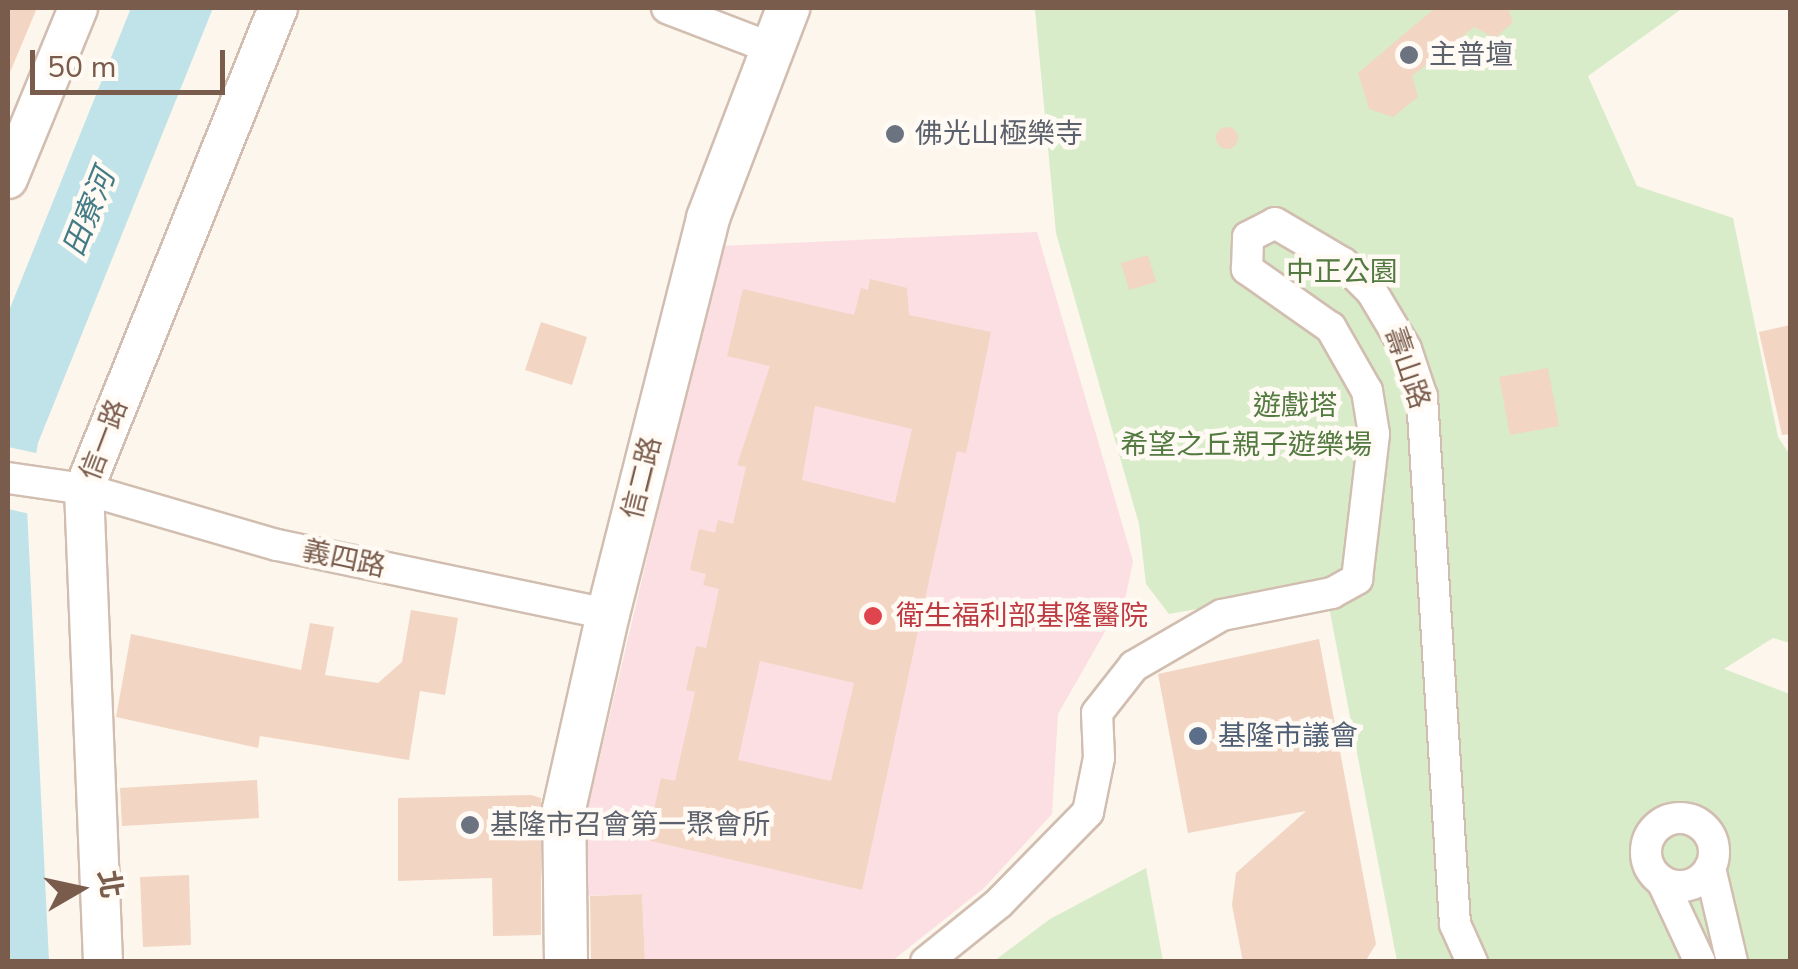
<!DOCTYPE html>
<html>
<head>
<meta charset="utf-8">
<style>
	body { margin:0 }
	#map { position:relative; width:1798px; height:969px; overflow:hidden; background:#fdf6ec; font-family:"Nunito Sans","Noto Sans TC",sans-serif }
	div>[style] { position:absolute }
	.medical>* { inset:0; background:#fbdfe3 }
	.green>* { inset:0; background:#d8ecc9 }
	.water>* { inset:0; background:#bfe3e8 }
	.pier>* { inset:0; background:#fdf6ec }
	.building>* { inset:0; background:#f3d5c3 }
	.round { border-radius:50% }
	.roads { filter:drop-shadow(2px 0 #d1beb0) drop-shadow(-2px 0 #d1beb0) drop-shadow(0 2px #d1beb0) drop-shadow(0 -2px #d1beb0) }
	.minor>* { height:30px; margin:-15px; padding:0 15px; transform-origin:15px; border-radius:15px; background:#fff }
	.minor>.ring { margin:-15px; padding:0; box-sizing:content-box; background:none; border:30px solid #fff; border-radius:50% }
	.tertiary>* { height:38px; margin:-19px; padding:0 19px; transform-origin:19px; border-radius:19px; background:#fff }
	.secondary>* { height:42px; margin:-21px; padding:0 21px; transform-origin:21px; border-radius:21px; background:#fff }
	.dots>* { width:28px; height:28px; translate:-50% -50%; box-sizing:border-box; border:5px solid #fffaf3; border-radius:50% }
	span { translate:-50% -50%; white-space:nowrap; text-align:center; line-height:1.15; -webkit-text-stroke:9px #fffaf3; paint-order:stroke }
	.worship-label { font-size:28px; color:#5b616d }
	.left { translate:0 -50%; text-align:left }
	.park-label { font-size:28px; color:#537a41 }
	.street-label { font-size:28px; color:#7a5c4d }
	.health-label { font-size:28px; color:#be3a42 }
	.service-label { font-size:28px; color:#4e5e75 }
	.water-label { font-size:30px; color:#437c86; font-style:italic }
	.frame { position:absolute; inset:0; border:10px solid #7a5c4d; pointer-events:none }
	.north { position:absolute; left:30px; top:839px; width:100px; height:100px; -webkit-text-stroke:8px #fffaf3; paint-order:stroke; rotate:81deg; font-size:28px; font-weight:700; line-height:40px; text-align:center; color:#7a5c4d }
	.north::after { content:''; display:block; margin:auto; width:35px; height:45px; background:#7a5c4d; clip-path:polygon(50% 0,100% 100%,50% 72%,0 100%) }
	.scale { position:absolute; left:30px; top:50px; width:195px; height:45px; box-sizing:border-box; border:5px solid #7a5c4d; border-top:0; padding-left:12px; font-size:30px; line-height:35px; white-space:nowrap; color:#7a5c4d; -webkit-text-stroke:8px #fffaf3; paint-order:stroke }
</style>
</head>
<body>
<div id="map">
	<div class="medical">
		<div style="clip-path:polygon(1037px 232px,1133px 561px,1126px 595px,1058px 714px,1052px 814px,984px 888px,892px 961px,645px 961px,642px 894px,580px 896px,580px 841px,721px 246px)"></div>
	</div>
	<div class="green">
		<div style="clip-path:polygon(1683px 8px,1588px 76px,1637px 186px,1733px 218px,1778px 437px,1790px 455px,1790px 643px,1773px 638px,1724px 669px,1790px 694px,1790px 961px,1397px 961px,1325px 586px,1169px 614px,1146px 584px,1139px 524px,1056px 233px,1035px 10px)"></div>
		<div style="clip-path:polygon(1146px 868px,1163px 961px,994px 961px,1050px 919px)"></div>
	</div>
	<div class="water">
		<div style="clip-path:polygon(131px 8px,213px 8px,38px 443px,27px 508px,49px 961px,8px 962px,8px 313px)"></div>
	</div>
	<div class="pier">
		<div style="clip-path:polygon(8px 447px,41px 454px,30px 514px,8px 509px)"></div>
	</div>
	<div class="building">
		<div style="clip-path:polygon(8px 8px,37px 8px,8px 77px)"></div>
		<div style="clip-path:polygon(1435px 8px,1508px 8px,1513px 22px,1495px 38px,1474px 27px,1412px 76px,1418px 97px,1393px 117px,1369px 109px,1358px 73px)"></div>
		<div class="round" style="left:1216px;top:127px;width:22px;height:22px"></div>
		<div style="clip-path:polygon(1148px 255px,1156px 282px,1129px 290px,1121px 263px)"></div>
		<div style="clip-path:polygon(evenodd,870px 279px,907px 288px,909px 315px,991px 332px,966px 453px,957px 451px,862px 890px,647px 840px,661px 778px,675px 781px,695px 692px,686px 690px,696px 646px,706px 648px,719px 589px,703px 585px,706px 574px,690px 570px,699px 529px,715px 533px,718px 520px,733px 524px,746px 467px,737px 465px,770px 366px,727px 356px,743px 289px,854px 315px,861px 288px,868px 290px,870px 279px,815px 406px,912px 429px,895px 503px,802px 480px,815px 406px,870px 279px,760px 661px,854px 683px,831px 781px,738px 760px,760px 661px)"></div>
		<div style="clip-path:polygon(541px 322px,587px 337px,572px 385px,525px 370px)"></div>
		<div style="clip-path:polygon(1790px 325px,1790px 434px,1782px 435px,1759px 332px)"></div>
		<div style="clip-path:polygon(1548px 368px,1559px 426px,1510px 435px,1499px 377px)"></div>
		<div style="clip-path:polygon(411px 610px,458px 618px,445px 695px,420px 691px,409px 760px,260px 736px,258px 748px,116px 717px,131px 634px,301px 670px,310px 623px,334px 627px,325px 675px,378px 683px,402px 662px)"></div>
		<div style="clip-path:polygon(1319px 639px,1376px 944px,1365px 962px,1243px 962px,1232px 905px,1236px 873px,1306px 811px,1188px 833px,1158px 674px)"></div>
		<div style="clip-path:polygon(257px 780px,259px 818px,122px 826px,120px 788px)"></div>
		<div style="clip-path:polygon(531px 795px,541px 798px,541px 935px,493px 936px,492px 878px,398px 881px,398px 798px)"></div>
		<div style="clip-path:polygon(189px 875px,191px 945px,143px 947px,140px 877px)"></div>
		<div style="clip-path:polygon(642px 894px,645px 962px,591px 962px,590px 896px)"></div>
	</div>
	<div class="roads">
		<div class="minor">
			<div style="left:667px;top:8px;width:111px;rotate:21deg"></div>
			<div style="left:8px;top:478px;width:77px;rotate:8.2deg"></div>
			<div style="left:84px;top:489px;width:201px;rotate:16.2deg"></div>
			<div style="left:277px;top:545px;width:338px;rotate:11.8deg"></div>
			<div class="ring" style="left:1646px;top:818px;width:38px;height:38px"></div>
			<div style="left:1710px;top:868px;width:97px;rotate:76.8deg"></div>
			<div style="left:1662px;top:881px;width:89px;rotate:64.9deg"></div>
			<div style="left:926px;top:962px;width:94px;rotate:-38.9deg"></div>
			<div style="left:999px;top:903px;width:127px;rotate:-45.6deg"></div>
			<div style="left:1088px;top:812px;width:55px;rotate:-78.5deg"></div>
			<div style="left:1099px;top:758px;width:45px;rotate:-92.5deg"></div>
			<div style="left:1097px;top:713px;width:60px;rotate:-51.8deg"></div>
			<div style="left:1134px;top:666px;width:102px;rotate:-30.1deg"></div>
			<div style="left:1222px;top:615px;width:112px;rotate:-11.3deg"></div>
			<div style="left:1332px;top:593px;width:29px;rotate:-29deg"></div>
			<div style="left:1357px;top:579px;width:146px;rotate:-83.3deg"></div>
			<div style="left:1374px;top:434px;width:44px;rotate:-99.2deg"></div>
			<div style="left:1367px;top:391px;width:73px;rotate:-119.7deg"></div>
			<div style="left:1331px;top:328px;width:103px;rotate:-144.9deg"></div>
			<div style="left:1247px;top:269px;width:32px;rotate:-88deg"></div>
			<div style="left:1248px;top:237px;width:30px;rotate:-27deg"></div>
			<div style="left:1275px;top:223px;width:79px;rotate:30.5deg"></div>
			<div style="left:1343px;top:263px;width:41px;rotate:45deg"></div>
			<div style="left:1372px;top:292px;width:66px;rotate:59.2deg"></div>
			<div style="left:1406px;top:349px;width:51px;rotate:71.6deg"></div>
			<div style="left:1422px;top:397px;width:528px;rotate:86.42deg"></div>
			<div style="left:1455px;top:924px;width:42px;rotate:65.9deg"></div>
		</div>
		<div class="tertiary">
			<div style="left:8px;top:179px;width:185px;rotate:-67.7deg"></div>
			<div style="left:103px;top:962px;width:473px;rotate:-92.3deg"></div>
			<div style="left:84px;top:489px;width:519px;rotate:-68.03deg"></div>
		</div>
		<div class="secondary">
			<div style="left:566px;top:962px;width:153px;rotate:-90.7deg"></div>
			<div style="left:564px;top:809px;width:200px;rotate:-77.3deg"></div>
			<div style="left:608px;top:614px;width:408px;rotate:-75.8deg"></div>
			<div style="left:708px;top:218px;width:225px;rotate:-69.1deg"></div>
		</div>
	</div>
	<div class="dots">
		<div style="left:1409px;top:55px;background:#6b7280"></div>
		<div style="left:895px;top:134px;background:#6b7280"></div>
		<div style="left:873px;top:616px;background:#e0444e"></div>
		<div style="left:1198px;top:736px;background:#5c6f8a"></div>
		<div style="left:470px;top:825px;background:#6b7280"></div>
	</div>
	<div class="worship-label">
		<span class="left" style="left:1429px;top:55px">主普壇</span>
		<span class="left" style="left:915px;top:134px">佛光山極樂寺</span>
		<span class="left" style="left:490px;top:825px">基隆市召會第一聚會所</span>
	</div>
	<div class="park-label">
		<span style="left:1342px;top:272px">中正公園</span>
		<span style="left:1295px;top:406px">遊戲塔</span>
		<span style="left:1246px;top:445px">希望之丘親子遊樂場</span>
	</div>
	<div class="street-label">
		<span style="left:1407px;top:368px;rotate:71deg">壽山路</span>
		<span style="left:104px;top:440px;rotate:-69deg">信一路</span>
		<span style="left:642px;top:478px;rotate:-76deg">信二路</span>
		<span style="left:344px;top:559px;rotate:12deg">義四路</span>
	</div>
	<div class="health-label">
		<span class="left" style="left:896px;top:616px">衛生福利部基隆醫院</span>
	</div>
	<div class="service-label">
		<span class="left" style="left:1218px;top:736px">基隆市議會</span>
	</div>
	<div class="water-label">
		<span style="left:90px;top:213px;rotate:-68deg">田寮河</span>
	</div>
	<div class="frame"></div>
	<div class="north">北</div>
	<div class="scale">50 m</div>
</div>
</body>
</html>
